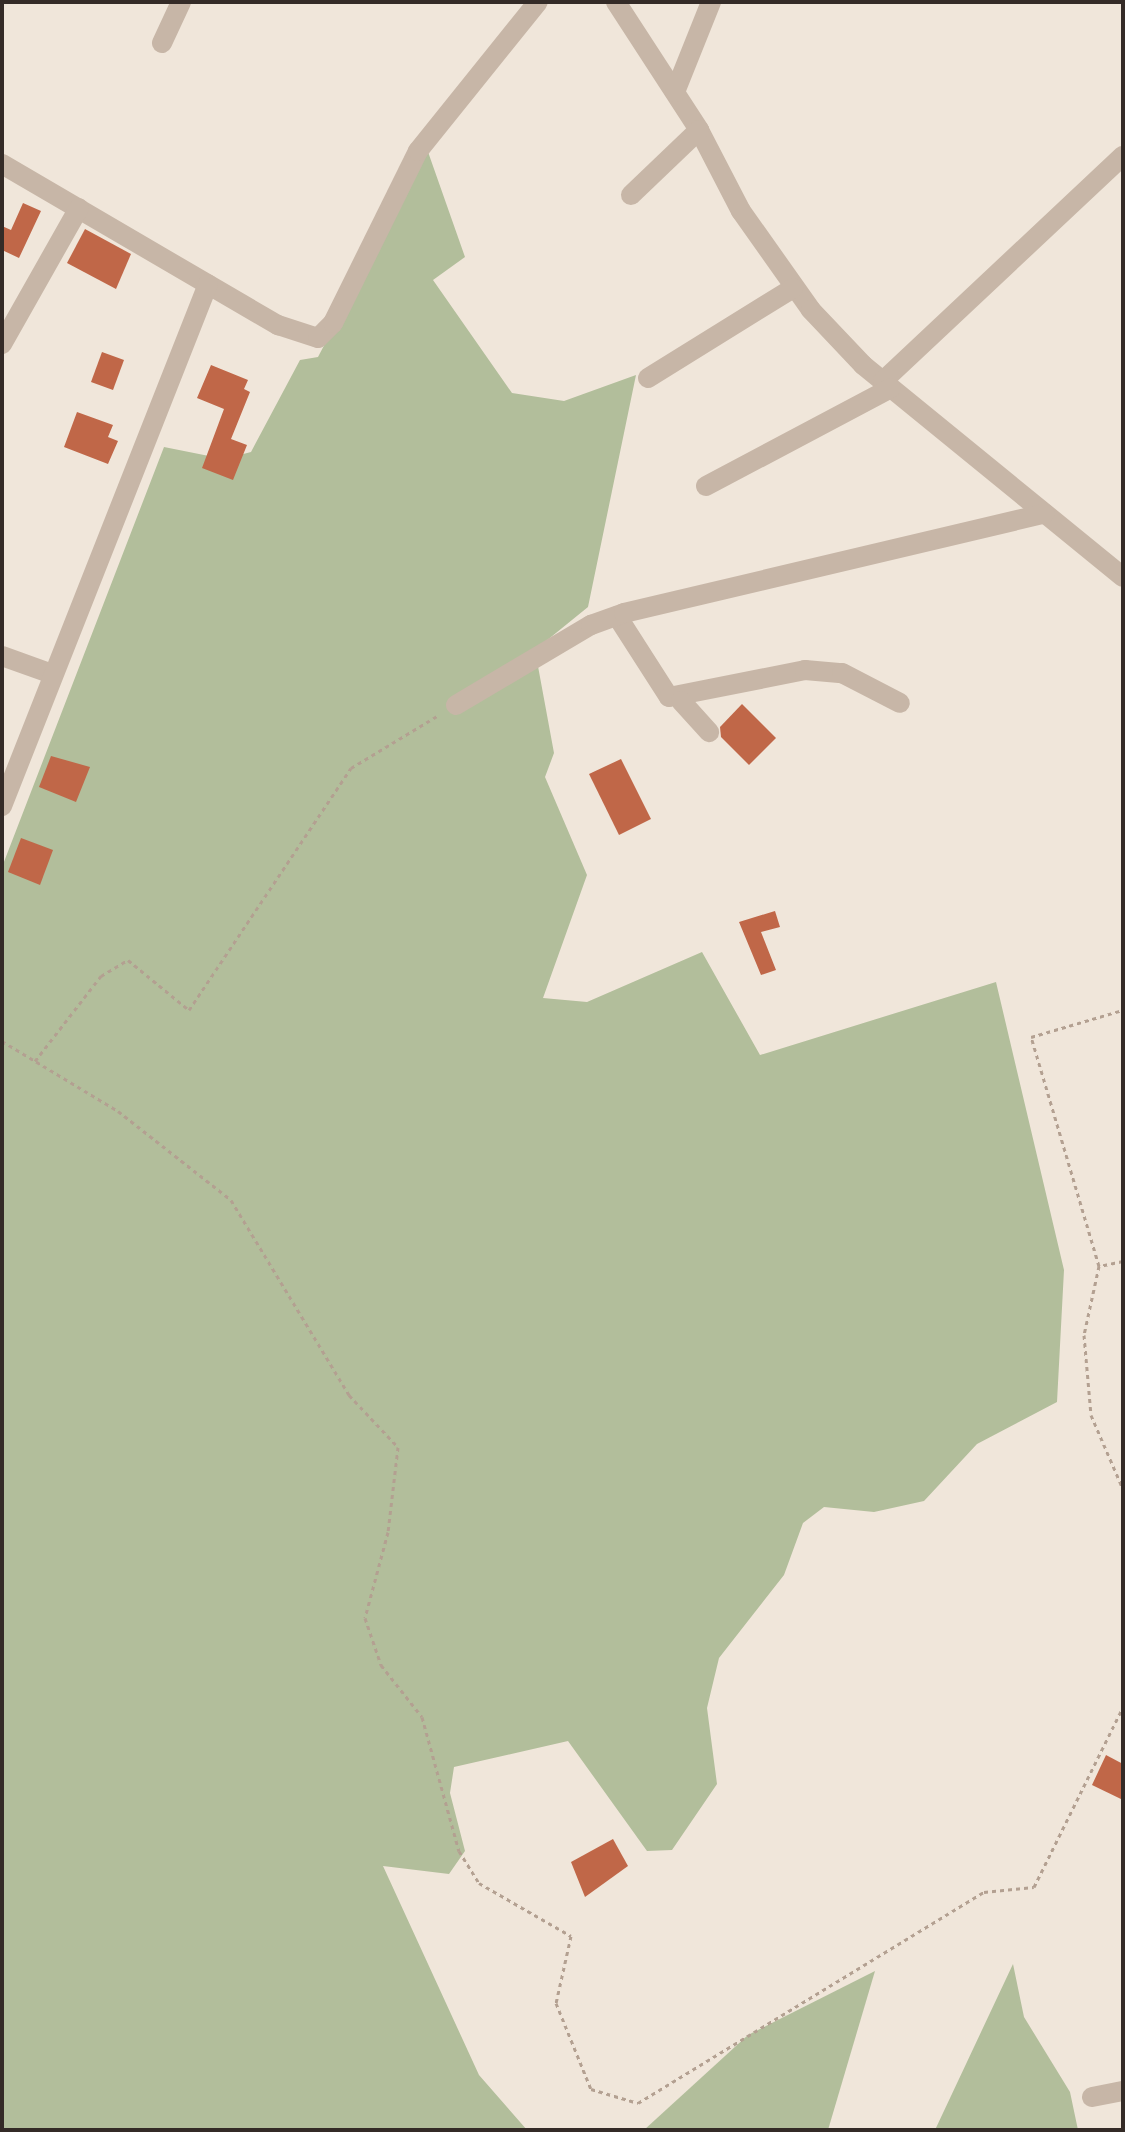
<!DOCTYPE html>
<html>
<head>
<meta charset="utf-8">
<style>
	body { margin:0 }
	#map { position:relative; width:1125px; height:2132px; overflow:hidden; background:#f0e6da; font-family:"DM Sans",sans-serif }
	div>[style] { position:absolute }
	.green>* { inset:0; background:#b2be9b }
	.building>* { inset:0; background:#c06748 }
	.path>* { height:3px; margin-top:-1.5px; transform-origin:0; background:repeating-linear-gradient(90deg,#b3a091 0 4px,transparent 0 8px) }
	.minor>* { height:20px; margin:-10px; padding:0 10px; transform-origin:10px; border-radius:10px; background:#c7b6a7 }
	span { translate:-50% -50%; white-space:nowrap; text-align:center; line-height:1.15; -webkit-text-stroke:6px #f8f0e6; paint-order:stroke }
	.frame { position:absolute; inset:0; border:4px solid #342b27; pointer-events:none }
</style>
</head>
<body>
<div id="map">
	<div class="green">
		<div style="clip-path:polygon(427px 149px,465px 257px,433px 280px,512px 393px,564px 401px,636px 375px,588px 607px,535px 650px,554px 753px,545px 777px,587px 875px,543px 998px,587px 1002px,702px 952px,760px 1055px,996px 982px,1064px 1270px,1057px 1402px,977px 1444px,924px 1501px,874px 1512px,824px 1507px,803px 1523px,784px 1575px,719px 1658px,707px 1708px,717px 1784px,672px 1850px,647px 1851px,568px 1741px,454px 1767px,450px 1793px,465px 1851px,449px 1874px,383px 1866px,479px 2075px,527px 2130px,2px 2130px,2px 867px,164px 447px,224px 459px,251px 452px,300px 360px,318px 357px)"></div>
		<div style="clip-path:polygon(1013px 1964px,1024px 2017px,1070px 2092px,1078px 2130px,935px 2130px)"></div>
		<div style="clip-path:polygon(875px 1971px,828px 2130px,644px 2130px,748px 2035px)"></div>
	</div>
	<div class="building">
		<div style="clip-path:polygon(23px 203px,41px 211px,19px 258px,2px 250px,2px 226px,11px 230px)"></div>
		<div style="clip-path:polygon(85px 229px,131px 254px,116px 289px,67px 263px)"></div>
		<div style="clip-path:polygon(102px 352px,124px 360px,113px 390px,91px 382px)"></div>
		<div style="clip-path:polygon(211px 365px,248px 380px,244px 389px,250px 392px,231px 439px,247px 445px,233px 480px,202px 468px,224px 409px,197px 398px)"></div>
		<div style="clip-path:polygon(77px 412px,113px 425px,108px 437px,118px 441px,108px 464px,64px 447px)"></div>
		<div style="clip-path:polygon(742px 704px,776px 738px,749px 765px,721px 737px,720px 727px)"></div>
		<div style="clip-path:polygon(51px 756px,90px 767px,76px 802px,39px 787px)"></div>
		<div style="clip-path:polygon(621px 759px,651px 819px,619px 835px,589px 774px)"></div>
		<div style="clip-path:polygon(21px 838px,53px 850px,40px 885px,8px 872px)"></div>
		<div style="clip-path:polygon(775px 911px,780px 927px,761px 932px,776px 970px,761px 975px,739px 922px)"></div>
		<div style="clip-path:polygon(1106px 1755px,1123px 1764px,1123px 1800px,1092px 1785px)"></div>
		<div style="clip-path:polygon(613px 1839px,628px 1866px,585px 1897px,571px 1862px)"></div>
	</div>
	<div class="path">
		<div style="left:2px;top:1041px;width:135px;rotate:31.1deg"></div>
		<div style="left:118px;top:1111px;width:144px;rotate:38.2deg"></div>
		<div style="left:231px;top:1200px;width:228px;rotate:58.8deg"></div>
		<div style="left:349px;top:1395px;width:71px;rotate:46.7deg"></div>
		<div style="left:398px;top:1447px;width:86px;rotate:96.7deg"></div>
		<div style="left:388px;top:1532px;width:89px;rotate:105deg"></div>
		<div style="left:365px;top:1618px;width:50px;rotate:71.2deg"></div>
		<div style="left:381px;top:1665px;width:66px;rotate:51.7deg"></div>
		<div style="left:422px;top:1717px;width:139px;rotate:74.6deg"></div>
		<div style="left:459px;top:1851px;width:38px;rotate:58deg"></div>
		<div style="left:479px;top:1883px;width:106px;rotate:29.9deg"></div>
		<div style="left:571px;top:1936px;width:69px;rotate:102.6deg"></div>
		<div style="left:556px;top:2003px;width:93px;rotate:67.9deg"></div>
		<div style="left:591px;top:2089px;width:49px;rotate:16.6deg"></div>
		<div style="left:638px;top:2103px;width:405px;rotate:-31.4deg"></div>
		<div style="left:984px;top:1892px;width:50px;rotate:-5.7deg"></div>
		<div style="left:1034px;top:1887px;width:201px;rotate:-63.7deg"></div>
		<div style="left:35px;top:1061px;width:108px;rotate:-52.2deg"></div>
		<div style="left:101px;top:976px;width:31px;rotate:-31deg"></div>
		<div style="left:128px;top:960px;width:79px;rotate:39.3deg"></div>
		<div style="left:189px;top:1010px;width:291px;rotate:-56.2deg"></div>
		<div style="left:351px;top:768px;width:103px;rotate:-31.1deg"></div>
		<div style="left:1123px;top:1261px;width:25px;rotate:168deg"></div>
		<div style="left:1099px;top:1266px;width:71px;rotate:102.3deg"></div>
		<div style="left:1084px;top:1335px;width:80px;rotate:85deg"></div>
		<div style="left:1091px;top:1415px;width:81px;rotate:66.6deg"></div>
		<div style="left:1099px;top:1266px;width:239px;rotate:-106.5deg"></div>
		<div style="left:1031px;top:1037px;width:96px;rotate:-16.4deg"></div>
	</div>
	<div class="minor">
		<div style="left:616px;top:2px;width:153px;rotate:57deg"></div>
		<div style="left:699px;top:130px;width:91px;rotate:62.6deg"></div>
		<div style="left:741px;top:211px;width:121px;rotate:54.7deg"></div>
		<div style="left:811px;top:310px;width:76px;rotate:46.6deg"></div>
		<div style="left:863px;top:365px;width:335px;rotate:39.2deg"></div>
		<div style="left:162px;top:43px;width:45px;rotate:-65.1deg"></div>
		<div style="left:675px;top:92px;width:97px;rotate:-68.2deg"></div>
		<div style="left:2px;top:164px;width:320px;rotate:30.3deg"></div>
		<div style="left:278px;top:325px;width:42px;rotate:18deg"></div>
		<div style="left:318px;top:338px;width:21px;rotate:-45deg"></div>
		<div style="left:333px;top:323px;width:192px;rotate:-63.7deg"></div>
		<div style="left:418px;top:151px;width:191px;rotate:-51.2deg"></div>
		<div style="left:631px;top:195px;width:94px;rotate:-43.7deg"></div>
		<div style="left:2px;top:344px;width:156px;rotate:-60.5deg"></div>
		<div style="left:648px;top:378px;width:171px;rotate:-31.8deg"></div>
		<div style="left:883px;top:381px;width:329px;rotate:-43.2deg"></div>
		<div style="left:706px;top:486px;width:209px;rotate:-27.9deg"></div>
		<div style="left:617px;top:616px;width:96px;rotate:57.3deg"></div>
		<div style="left:669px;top:697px;width:139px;rotate:-11.2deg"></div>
		<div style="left:805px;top:670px;width:37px;rotate:5deg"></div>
		<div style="left:842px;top:673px;width:65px;rotate:27.3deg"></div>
		<div style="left:2px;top:656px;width:53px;rotate:19.8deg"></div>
		<div style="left:681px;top:701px;width:42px;rotate:47.9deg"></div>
		<div style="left:456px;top:705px;width:157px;rotate:-30.7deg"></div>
		<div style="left:591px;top:625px;width:35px;rotate:-20deg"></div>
		<div style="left:624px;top:613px;width:432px;rotate:-13.3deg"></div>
		<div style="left:2px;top:806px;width:561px;rotate:-68.46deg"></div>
		<div style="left:1092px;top:2097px;width:32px;rotate:-11deg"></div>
	</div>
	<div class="frame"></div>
</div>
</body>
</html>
